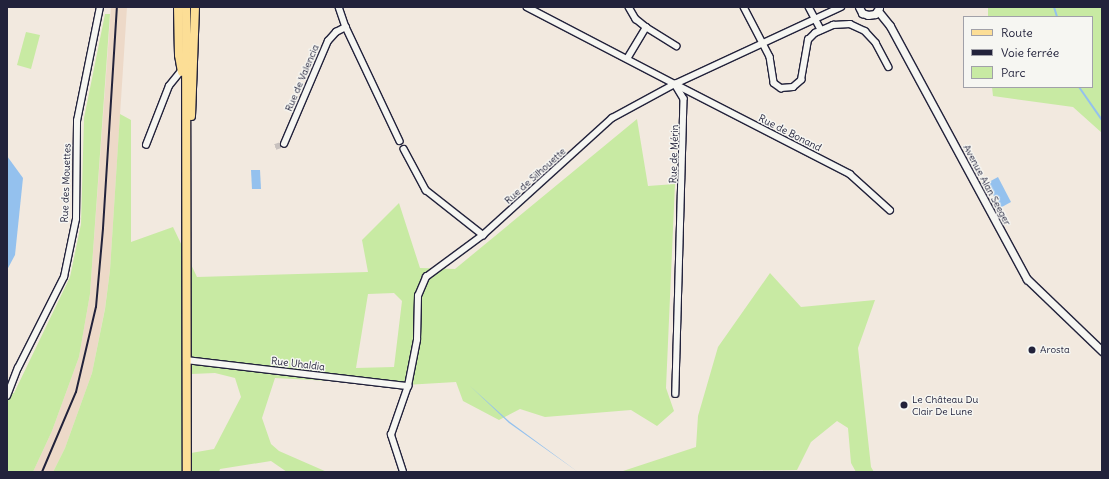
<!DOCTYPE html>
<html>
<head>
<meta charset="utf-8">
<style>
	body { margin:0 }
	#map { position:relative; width:1109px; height:479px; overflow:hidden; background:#f2e9df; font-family:Delius,sans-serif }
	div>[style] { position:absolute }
	.built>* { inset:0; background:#edd9c8 }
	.green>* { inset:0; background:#c8eaa3 }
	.water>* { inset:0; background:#94c1ee }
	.stream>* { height:2px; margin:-1px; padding:0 1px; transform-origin:1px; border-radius:1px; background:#94c1ee }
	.street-tunnel>* { height:5.5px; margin-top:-2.75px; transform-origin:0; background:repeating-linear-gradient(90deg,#c8c1be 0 5.5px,transparent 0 8.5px) }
	.roads { filter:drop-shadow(1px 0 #22223b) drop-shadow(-1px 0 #22223b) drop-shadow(0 1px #22223b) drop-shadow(0 -1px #22223b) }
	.street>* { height:5.5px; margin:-2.75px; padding:0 2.75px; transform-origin:2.75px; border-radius:2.75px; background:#f6f6f2 }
	.secondary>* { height:7px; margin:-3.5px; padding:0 3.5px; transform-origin:3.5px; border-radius:3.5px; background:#f6f6f2 }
	.primary>* { height:8px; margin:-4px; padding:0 4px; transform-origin:4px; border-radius:4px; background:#fcde96 }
	.rail>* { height:2px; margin:-1px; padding:0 1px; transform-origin:1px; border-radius:1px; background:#22223b }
	.dots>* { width:11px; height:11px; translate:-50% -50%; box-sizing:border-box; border:2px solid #f6f6f2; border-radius:50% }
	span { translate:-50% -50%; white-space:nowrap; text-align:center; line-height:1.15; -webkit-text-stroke:3px #f6f6f2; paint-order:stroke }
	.street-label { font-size:10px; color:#22223b }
	.poi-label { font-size:10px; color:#22223b }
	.left { translate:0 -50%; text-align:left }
	.frame { position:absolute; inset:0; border:8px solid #22223b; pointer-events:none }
	.legend { position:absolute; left:963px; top:16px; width:130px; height:72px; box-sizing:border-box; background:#f6f6f2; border:1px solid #a1a1a9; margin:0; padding:5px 7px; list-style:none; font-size:12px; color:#22223b }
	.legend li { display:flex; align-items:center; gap:8px; height:20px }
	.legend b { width:20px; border:1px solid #a1a1a9 }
</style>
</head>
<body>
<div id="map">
	<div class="built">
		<div style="clip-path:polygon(111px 7px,127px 7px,110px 270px,105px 308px,92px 373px,65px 448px,53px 472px,33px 472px,52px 431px,79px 357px,90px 294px)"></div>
	</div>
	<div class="green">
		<div style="clip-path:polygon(988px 7px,1102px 7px,1102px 133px,1073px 107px,993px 96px,992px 87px,1092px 87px,1092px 17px,988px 17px)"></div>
		<div style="clip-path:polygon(105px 14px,110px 14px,90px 294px,79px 357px,52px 431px,33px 472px,7px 472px,7px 394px,14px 393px,70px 277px,81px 224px,84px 118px)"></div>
		<div style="clip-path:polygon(26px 32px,40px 35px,31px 69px,17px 65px)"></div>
		<div style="clip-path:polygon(evenodd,120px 114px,131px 120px,131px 242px,173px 227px,197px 277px,368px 272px,362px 240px,399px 203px,420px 268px,455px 269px,637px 119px,648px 186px,675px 184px,666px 388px,674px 411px,657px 426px,631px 410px,545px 417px,520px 409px,499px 420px,463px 401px,456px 382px,405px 385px,275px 378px,262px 418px,271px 444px,279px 451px,327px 472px,287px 472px,271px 461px,220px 469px,219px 472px,53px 472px,65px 448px,92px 373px,105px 309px,110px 270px,120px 114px,394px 293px,402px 301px,394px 367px,356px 368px,368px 294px,394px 293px,120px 114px,215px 373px,235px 378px,241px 397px,214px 449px,191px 453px,191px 374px,215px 373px)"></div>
		<div style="clip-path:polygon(770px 273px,801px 307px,875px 300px,858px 348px,871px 467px,874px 472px,856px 472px,851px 463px,848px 428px,837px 421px,811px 442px,797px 470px,620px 472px,696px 447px,698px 416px,718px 347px)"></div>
	</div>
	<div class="water">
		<div style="clip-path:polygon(7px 156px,23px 178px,15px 255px,7px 270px)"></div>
		<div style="clip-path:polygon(251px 170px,260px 170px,261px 189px,252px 189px)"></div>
		<div style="clip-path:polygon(998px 177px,1011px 202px,1000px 208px,987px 183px)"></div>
		<div style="clip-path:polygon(470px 386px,510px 422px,578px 472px,509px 423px)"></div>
	</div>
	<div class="stream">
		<div style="left:1054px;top:7px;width:10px;rotate:73deg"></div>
		<div style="left:1079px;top:87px;width:40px;rotate:55.1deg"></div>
	</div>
	<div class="street-tunnel">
		<div style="left:275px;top:147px;width:9px;rotate:-18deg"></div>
	</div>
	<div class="roads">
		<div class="street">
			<div style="left:339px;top:7px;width:21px;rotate:71deg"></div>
			<div style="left:346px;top:27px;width:126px;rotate:64.7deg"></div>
			<div style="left:527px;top:7px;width:167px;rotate:27.5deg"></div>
			<div style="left:675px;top:84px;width:17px;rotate:59deg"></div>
			<div style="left:684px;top:99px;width:295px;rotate:91.6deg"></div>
			<div style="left:629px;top:7px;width:14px;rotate:60deg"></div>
			<div style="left:636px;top:19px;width:13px;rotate:39deg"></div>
			<div style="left:646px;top:27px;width:36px;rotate:32deg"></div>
			<div style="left:744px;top:7px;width:56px;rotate:62.5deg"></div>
			<div style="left:770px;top:57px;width:26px;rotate:81deg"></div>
			<div style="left:774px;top:83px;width:9px;rotate:36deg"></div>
			<div style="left:781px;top:88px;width:12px;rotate:-5deg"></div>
			<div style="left:793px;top:87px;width:11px;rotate:-41deg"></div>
			<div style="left:801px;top:80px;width:41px;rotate:-80.1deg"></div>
			<div style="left:808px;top:40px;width:10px;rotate:-45deg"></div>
			<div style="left:815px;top:33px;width:20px;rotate:-24deg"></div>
			<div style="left:833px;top:25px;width:17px;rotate:-3deg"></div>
			<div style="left:850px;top:24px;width:17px;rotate:25deg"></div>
			<div style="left:865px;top:31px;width:16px;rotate:47deg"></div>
			<div style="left:876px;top:43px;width:27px;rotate:62deg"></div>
			<div style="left:809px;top:7px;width:26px;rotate:62deg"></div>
			<div style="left:627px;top:59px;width:37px;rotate:-59deg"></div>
			<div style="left:675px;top:84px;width:197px;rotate:27.2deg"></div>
			<div style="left:850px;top:174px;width:54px;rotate:42deg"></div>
			<div style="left:284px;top:144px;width:112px;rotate:-66.9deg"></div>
			<div style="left:328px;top:41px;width:12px;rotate:-48deg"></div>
			<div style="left:336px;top:32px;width:11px;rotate:-27deg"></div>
			<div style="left:146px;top:145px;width:63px;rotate:-68.7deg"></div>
			<div style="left:169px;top:86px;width:21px;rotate:-51deg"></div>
			<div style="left:404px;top:149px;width:47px;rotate:61.8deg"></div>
			<div style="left:426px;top:190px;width:73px;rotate:38.3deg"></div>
			<div style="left:186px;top:360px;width:224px;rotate:6.7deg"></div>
			<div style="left:7px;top:396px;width:30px;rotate:-69deg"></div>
			<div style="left:18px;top:368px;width:102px;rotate:-63.2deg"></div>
			<div style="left:64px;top:277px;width:59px;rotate:-78.3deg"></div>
			<div style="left:76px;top:219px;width:98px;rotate:-89.4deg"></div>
			<div style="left:77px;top:121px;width:116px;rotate:-78.6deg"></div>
			<div style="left:403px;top:472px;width:39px;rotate:-108deg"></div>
			<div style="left:391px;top:435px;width:52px;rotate:-70.9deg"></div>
			<div style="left:408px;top:386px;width:47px;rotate:-78.9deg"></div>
			<div style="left:417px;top:340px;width:44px;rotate:-88.7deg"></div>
			<div style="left:418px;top:296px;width:21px;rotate:-67deg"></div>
			<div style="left:426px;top:277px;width:71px;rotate:-36.4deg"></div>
			<div style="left:483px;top:235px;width:174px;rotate:-42.2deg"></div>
			<div style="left:612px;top:118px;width:72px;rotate:-28.4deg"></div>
			<div style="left:675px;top:84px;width:183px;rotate:-24.9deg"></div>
		</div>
		<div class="secondary">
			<div style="left:859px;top:7px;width:7px;rotate:63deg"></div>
			<div style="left:862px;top:13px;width:6px;rotate:18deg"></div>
			<div style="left:868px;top:15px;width:7px;rotate:-8deg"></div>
			<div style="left:875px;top:14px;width:7px;rotate:-56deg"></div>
			<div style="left:878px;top:11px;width:19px;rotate:51deg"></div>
			<div style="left:890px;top:26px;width:288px;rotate:61.6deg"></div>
			<div style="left:1027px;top:279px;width:104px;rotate:43.8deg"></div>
		</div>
		<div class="primary">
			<div style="left:178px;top:7px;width:48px;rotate:88.8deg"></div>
			<div style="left:179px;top:55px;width:17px;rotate:80deg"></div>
			<div style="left:186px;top:7px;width:465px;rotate:89.9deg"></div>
			<div style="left:191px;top:116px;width:109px;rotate:-87.9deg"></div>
		</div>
	</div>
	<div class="rail">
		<div style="left:42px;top:472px;width:87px;rotate:-67deg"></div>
		<div style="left:76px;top:392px;width:87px;rotate:-76.8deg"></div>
		<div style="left:96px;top:307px;width:79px;rotate:-84.9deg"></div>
		<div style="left:103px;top:228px;width:221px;rotate:-86.4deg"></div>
	</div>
	<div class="dots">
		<div style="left:1032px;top:350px;background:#22223b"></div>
		<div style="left:904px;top:405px;background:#22223b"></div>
	</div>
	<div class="street-label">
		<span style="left:302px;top:78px;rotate:-67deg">Rue de Valencia</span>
		<span style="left:790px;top:133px;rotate:27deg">Rue de Bonand</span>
		<span style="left:674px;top:154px;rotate:-88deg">Rue de Mérin</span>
		<span style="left:535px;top:176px;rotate:-42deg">Rue de Silhouette</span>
		<span style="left:66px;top:183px;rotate:-88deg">Rue des Mouettes</span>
		<span style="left:987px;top:185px;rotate:62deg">Avenue Alan Seeger</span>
		<span style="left:298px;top:364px;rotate:7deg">Rue Uhaldia</span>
	</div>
	<div class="poi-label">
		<span class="left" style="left:1040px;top:350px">Arosta</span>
		<span class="left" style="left:912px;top:405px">Le Château Du<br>Clair De Lune</span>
	</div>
	<div class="frame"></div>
	<ul class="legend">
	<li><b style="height:5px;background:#fcde96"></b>Route</li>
	<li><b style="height:5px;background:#22223b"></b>Voie ferrée</li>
	<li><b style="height:11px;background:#c8eaa3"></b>Parc</li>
	</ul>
</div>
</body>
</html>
